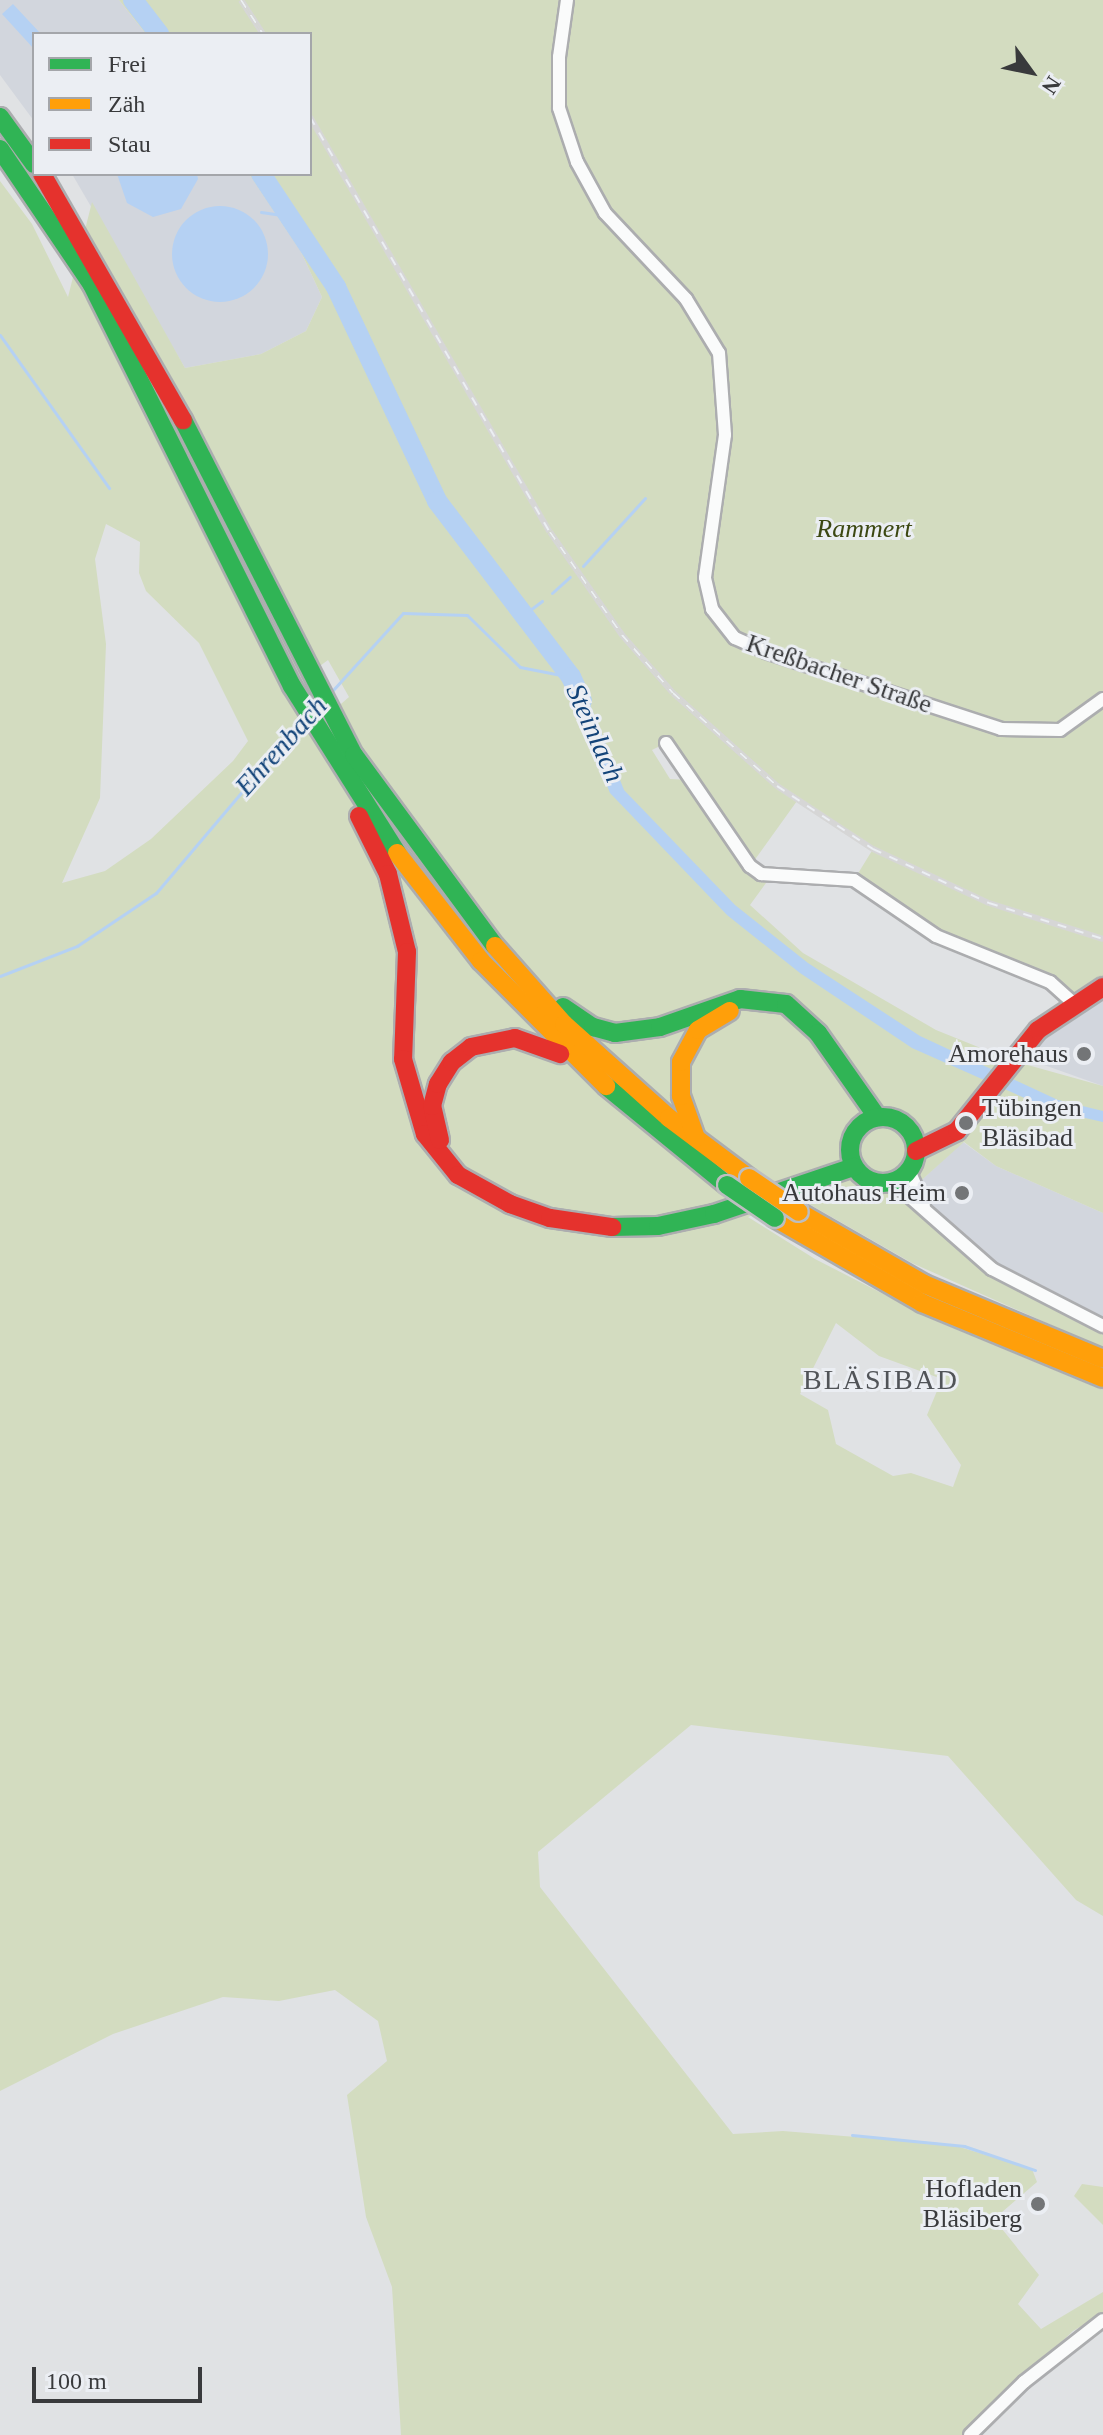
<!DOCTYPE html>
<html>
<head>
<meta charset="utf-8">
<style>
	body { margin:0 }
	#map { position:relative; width:1103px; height:2435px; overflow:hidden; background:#e0e2e4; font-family:Georgia,serif }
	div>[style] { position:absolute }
	.built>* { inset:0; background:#d2d6dd }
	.green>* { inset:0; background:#d3dcc0 }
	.water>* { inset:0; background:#b5d1f3 }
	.round { border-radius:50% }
	.stream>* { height:3px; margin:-1.5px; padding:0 1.5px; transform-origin:1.5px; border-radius:1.5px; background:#b5d1f3 }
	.river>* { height:20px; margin:-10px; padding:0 10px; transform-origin:10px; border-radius:10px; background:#b5d1f3 }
	.roads { filter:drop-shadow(2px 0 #acadaf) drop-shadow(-2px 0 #acadaf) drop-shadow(0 2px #acadaf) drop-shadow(0 -2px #acadaf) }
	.street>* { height:12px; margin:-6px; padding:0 6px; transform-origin:6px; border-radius:6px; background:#fafbfb }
	.fast>* { height:18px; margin:-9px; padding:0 9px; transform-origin:9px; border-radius:9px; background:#30b455 }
	.fast>.ring { margin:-9px; padding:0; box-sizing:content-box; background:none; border:18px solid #30b455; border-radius:50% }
	.slow>* { height:18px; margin:-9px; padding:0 9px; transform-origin:9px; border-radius:9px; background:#ff9f0a }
	.jam>* { height:18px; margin:-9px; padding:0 9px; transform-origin:9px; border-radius:9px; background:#e5322d }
	.rail>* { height:6px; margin-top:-3px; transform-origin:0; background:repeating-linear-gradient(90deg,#ebeef3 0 9px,#d6d6d6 0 18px); box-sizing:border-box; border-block:2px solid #d6d6d6 }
	.bridges { filter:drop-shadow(2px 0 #bdbec0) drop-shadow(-2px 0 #bdbec0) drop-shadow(0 2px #bdbec0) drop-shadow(0 -2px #bdbec0) }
	.fast-bridge>* { height:18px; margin:-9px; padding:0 9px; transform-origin:9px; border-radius:9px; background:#30b455 }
	.slow-bridge>* { height:18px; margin:-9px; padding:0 9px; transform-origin:9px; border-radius:9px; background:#ff9f0a }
	.dots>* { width:22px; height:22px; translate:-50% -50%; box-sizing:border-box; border:4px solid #ebeef3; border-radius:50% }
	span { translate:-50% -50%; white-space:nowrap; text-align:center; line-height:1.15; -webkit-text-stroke:6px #ebeef3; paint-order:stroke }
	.park-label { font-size:26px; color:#3c4812; font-style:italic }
	.street-label { font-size:26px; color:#393a3c }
	.poi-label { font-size:26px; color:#393a3c }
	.right { translate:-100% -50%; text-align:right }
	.left { translate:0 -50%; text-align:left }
	.water-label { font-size:28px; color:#134479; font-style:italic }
	.neighbourhood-label { font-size:28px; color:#515458; letter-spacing:2px }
	.legend { position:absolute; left:32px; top:32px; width:280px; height:144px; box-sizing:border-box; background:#ebeef3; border:2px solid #a4a6aa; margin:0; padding:10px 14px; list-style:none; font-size:24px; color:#393a3c }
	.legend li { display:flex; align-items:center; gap:16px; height:40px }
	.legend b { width:40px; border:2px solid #a4a6aa }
	.north { position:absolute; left:991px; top:32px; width:80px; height:80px; -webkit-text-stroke:6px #ebeef3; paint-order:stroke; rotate:123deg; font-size:22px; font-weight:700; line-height:32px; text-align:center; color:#393a3c }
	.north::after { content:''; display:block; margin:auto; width:28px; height:36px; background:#393a3c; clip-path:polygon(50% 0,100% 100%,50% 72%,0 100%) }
	.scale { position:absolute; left:32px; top:2367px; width:170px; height:36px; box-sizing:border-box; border:4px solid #393a3c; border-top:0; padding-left:10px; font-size:24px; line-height:28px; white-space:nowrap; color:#393a3c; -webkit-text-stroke:6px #ebeef3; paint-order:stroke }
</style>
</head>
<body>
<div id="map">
	<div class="built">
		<div style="clip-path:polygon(0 0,119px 0,146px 34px,34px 34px,34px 121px,0 75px)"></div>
		<div style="clip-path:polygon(72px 174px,249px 174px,301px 252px,322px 297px,306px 331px,261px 354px,185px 368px)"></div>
		<div style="clip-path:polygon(1103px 987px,1103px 1086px,1016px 1055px)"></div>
		<div style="clip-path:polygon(963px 1142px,996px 1166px,1103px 1213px,1103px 1326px,1015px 1283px,925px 1208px,915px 1186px)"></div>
	</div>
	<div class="green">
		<div style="clip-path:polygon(evenodd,119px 0,1103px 0,1103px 987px,1073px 1003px,1066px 995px,936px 936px,854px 880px,873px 849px,797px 801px,751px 865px,771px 876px,750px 905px,803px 953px,936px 1030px,1013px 1061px,1103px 1086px,1103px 1213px,996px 1166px,964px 1142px,915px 1186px,925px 1208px,963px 1247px,1103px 1326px,1103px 1348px,912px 1263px,809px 1204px,804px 1194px,748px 1217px,815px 1259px,934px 1320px,1103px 1390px,1103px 1916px,1076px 1900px,948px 1756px,691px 1725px,538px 1852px,540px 1887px,733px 2134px,783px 2131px,953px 2145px,1032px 2169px,1037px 2182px,994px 2219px,1039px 2275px,1018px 2304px,1041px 2329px,1103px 2292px,1103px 2314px,1073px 2331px,963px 2435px,401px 2435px,392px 2287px,366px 2217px,347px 2095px,387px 2061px,378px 2021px,335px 1990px,279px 2001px,223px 1997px,113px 2034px,0 2091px,0 181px,32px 224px,68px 297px,92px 202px,185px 368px,261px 354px,306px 331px,322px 297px,301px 252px,249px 174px,310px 174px,310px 34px,146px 34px,119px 0,106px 524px,140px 542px,139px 573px,146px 591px,199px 643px,248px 741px,233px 761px,151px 839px,105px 871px,62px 883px,100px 798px,106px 644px,95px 559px,106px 524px,119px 0,328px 660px,349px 697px,311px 730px,293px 686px,328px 660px,119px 0,666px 743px,689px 780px,670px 779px,652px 750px,666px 743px,119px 0,836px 1323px,879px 1356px,942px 1379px,927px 1415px,961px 1465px,953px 1487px,911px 1473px,893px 1476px,836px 1444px,828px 1410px,800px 1394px,836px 1323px)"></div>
		<div style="clip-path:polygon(1082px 2184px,1103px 2187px,1103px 2225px,1074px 2196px)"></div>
	</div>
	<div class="water">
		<div style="clip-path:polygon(13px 4px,41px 34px,34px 34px,34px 49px,2px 14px)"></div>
		<div style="clip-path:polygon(117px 174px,197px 174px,198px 179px,181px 209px,153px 217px,127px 203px)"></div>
		<div class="round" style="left:172px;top:206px;width:96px;height:96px"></div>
		<div style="clip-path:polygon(579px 677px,624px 790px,735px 905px,808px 963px,920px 1036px,1058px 1100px,1103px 1111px,1103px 1122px,1054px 1111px,912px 1048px,800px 973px,727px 915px,610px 793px,564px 680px)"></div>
	</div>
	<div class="stream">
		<div style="left:261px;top:212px;width:28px;rotate:8deg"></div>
		<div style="left:0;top:335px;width:188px;rotate:54.5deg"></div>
		<div style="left:583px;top:566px;width:92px;rotate:-47.6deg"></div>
		<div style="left:552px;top:593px;width:24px;rotate:-42deg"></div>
		<div style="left:522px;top:616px;width:25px;rotate:-37deg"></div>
		<div style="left:333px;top:690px;width:104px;rotate:-47.7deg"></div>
		<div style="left:403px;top:613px;width:64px;rotate:1.8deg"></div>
		<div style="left:467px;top:615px;width:74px;rotate:44.5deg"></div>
		<div style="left:520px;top:667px;width:52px;rotate:11.1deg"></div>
		<div style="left:0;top:976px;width:83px;rotate:-21.3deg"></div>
		<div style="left:77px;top:946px;width:95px;rotate:-33.9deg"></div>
		<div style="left:156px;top:893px;width:226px;rotate:-49.7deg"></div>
		<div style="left:852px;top:2135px;width:113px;rotate:5.6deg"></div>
		<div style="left:964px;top:2146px;width:75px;rotate:18.7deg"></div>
	</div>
	<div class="river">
		<div style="left:133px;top:0;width:43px;rotate:52.6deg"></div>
		<div style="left:261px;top:174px;width:136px;rotate:56.4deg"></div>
		<div style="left:336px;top:287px;width:237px;rotate:64.7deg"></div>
		<div style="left:437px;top:501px;width:221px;rotate:52.7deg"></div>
		<div style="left:571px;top:677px;width:26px;rotate:65deg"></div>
	</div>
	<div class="roads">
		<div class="street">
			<div style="left:567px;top:0;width:58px;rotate:98deg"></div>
			<div style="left:559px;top:57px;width:51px;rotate:90deg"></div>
			<div style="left:559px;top:108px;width:57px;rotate:71.6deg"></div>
			<div style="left:577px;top:162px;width:58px;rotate:61.2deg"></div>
			<div style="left:605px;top:213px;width:118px;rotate:46.7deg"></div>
			<div style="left:686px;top:299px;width:63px;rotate:58.6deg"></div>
			<div style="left:719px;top:353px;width:82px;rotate:85.8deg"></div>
			<div style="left:725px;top:435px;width:144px;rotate:98deg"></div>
			<div style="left:705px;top:578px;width:32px;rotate:77deg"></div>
			<div style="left:712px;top:609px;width:37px;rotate:52deg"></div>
			<div style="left:735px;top:638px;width:34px;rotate:24deg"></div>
			<div style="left:766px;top:652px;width:247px;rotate:18.1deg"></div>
			<div style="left:1001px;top:729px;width:59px;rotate:1deg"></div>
			<div style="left:1060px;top:730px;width:53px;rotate:-35.8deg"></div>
			<div style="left:666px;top:743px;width:149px;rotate:55.7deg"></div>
			<div style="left:750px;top:866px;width:14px;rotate:36deg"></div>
			<div style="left:761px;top:874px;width:93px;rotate:3.7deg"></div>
			<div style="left:854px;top:880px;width:99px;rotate:34.3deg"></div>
			<div style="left:936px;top:936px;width:123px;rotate:22deg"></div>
			<div style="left:1050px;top:982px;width:31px;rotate:42deg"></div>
			<div style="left:909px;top:1170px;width:38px;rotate:67deg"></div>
			<div style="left:893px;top:1182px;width:132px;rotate:41.3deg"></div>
			<div style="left:992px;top:1269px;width:125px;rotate:27.2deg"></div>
			<div style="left:970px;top:2435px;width:76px;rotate:-44.5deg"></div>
			<div style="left:1024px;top:2382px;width:100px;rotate:-38.1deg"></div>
		</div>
		<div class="fast">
			<div style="left:0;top:117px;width:58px;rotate:54.1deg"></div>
			<div style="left:0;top:149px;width:164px;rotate:55.9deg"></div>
			<div style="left:92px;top:285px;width:448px;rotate:63.5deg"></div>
			<div style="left:292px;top:686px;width:197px;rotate:57.8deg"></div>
			<div style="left:183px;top:420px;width:376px;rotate:63deg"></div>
			<div style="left:354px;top:755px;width:237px;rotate:53.6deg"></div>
			<div style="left:563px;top:1007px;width:36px;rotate:34deg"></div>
			<div style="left:593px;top:1027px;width:23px;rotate:15deg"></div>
			<div style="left:615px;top:1033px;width:45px;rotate:-7.6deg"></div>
			<div style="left:660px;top:1027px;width:85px;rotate:-19.3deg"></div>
			<div style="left:740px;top:999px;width:46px;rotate:6.2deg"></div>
			<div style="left:786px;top:1004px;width:43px;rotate:42.2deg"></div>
			<div style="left:818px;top:1033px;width:103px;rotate:54.9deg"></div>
			<div style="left:606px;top:1086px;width:156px;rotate:39.3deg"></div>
			<div class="ring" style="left:850px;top:1117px;width:48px;height:48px"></div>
			<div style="left:612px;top:1227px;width:46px;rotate:-1.2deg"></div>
			<div style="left:658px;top:1226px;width:57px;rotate:-12.1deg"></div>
			<div style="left:714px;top:1214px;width:148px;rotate:-18.6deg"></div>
		</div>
		<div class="slow">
			<div style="left:397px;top:853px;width:137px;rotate:52.1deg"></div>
			<div style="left:481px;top:961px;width:177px;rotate:45deg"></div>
			<div style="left:495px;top:946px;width:104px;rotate:48.5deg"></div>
			<div style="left:564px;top:1024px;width:141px;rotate:41.8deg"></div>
			<div style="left:669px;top:1118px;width:100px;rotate:36.9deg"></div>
			<div style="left:696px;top:1138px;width:45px;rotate:-109.7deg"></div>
			<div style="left:681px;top:1096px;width:34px;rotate:-90deg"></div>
			<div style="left:681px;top:1062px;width:36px;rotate:-62deg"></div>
			<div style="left:698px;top:1030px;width:37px;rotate:-31deg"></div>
			<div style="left:799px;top:1212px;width:144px;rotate:29.9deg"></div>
			<div style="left:924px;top:1284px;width:194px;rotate:22.7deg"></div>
			<div style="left:775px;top:1218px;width:170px;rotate:30deg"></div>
			<div style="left:922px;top:1303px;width:196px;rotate:22.5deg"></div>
		</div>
		<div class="jam">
			<div style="left:42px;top:174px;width:284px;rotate:60.2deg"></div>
			<div style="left:359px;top:816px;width:65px;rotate:63.4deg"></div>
			<div style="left:388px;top:874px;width:80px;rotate:76.3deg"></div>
			<div style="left:407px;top:952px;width:107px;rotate:92.1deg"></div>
			<div style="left:403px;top:1059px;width:78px;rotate:73.7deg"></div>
			<div style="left:425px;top:1134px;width:53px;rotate:51.2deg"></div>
			<div style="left:458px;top:1175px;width:60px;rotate:29.1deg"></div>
			<div style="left:510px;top:1204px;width:42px;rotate:19.3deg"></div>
			<div style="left:550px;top:1218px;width:63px;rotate:8.3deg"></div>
			<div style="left:440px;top:1140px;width:35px;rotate:-103deg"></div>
			<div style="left:432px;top:1106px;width:23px;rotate:-75deg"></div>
			<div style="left:438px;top:1084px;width:26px;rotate:-58deg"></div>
			<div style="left:452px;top:1062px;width:24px;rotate:-38deg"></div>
			<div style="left:471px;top:1047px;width:45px;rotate:-11.6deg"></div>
			<div style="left:515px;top:1038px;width:48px;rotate:19.6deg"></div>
			<div style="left:916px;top:1151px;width:46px;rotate:-26deg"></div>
			<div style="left:957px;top:1131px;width:129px;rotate:-51.3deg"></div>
			<div style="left:1038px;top:1030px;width:78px;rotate:-33.5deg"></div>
		</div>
	</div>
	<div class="rail">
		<div style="left:241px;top:0;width:40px;rotate:57.1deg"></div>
		<div style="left:310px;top:117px;width:479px;rotate:60deg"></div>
		<div style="left:550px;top:532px;width:126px;rotate:55deg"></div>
		<div style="left:622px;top:635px;width:77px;rotate:48.7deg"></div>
		<div style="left:673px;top:693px;width:140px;rotate:41.8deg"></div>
		<div style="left:777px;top:786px;width:115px;rotate:33.3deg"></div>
		<div style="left:873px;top:849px;width:128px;rotate:25deg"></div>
		<div style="left:989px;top:903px;width:120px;rotate:17.5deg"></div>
	</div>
	<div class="bridges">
		<div class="fast-bridge">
			<div style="left:727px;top:1185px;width:58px;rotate:34.5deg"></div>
		</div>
		<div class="slow-bridge">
			<div style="left:749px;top:1178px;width:60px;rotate:34.2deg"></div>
		</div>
	</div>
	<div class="dots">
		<div style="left:1084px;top:1054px;background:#737577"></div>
		<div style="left:966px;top:1123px;background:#737577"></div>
		<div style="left:962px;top:1193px;background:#737577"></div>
		<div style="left:1038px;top:2204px;background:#737577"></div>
	</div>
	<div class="park-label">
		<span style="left:864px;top:529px">Rammert</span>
	</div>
	<div class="street-label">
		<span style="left:839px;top:674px;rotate:19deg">Kreßbacher Straße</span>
	</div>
	<div class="poi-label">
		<span class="right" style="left:1068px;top:1054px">Amorehaus</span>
		<span class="left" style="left:982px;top:1123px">Tübingen<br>Bläsibad</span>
		<span class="right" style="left:946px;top:1193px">Autohaus Heim</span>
		<span class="right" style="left:1022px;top:2204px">Hofladen<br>Bläsiberg</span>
	</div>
	<div class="water-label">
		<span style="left:595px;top:733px;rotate:66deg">Steinlach</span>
		<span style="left:281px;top:746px;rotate:-48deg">Ehrenbach</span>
	</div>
	<div class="neighbourhood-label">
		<span style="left:881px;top:1380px">BLÄSIBAD</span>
	</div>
	<ul class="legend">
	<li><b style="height:10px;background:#30b455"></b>Frei</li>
	<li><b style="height:10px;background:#ff9f0a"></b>Zäh</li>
	<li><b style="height:10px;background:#e5322d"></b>Stau</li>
	</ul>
	<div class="north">N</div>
	<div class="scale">100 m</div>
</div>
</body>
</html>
